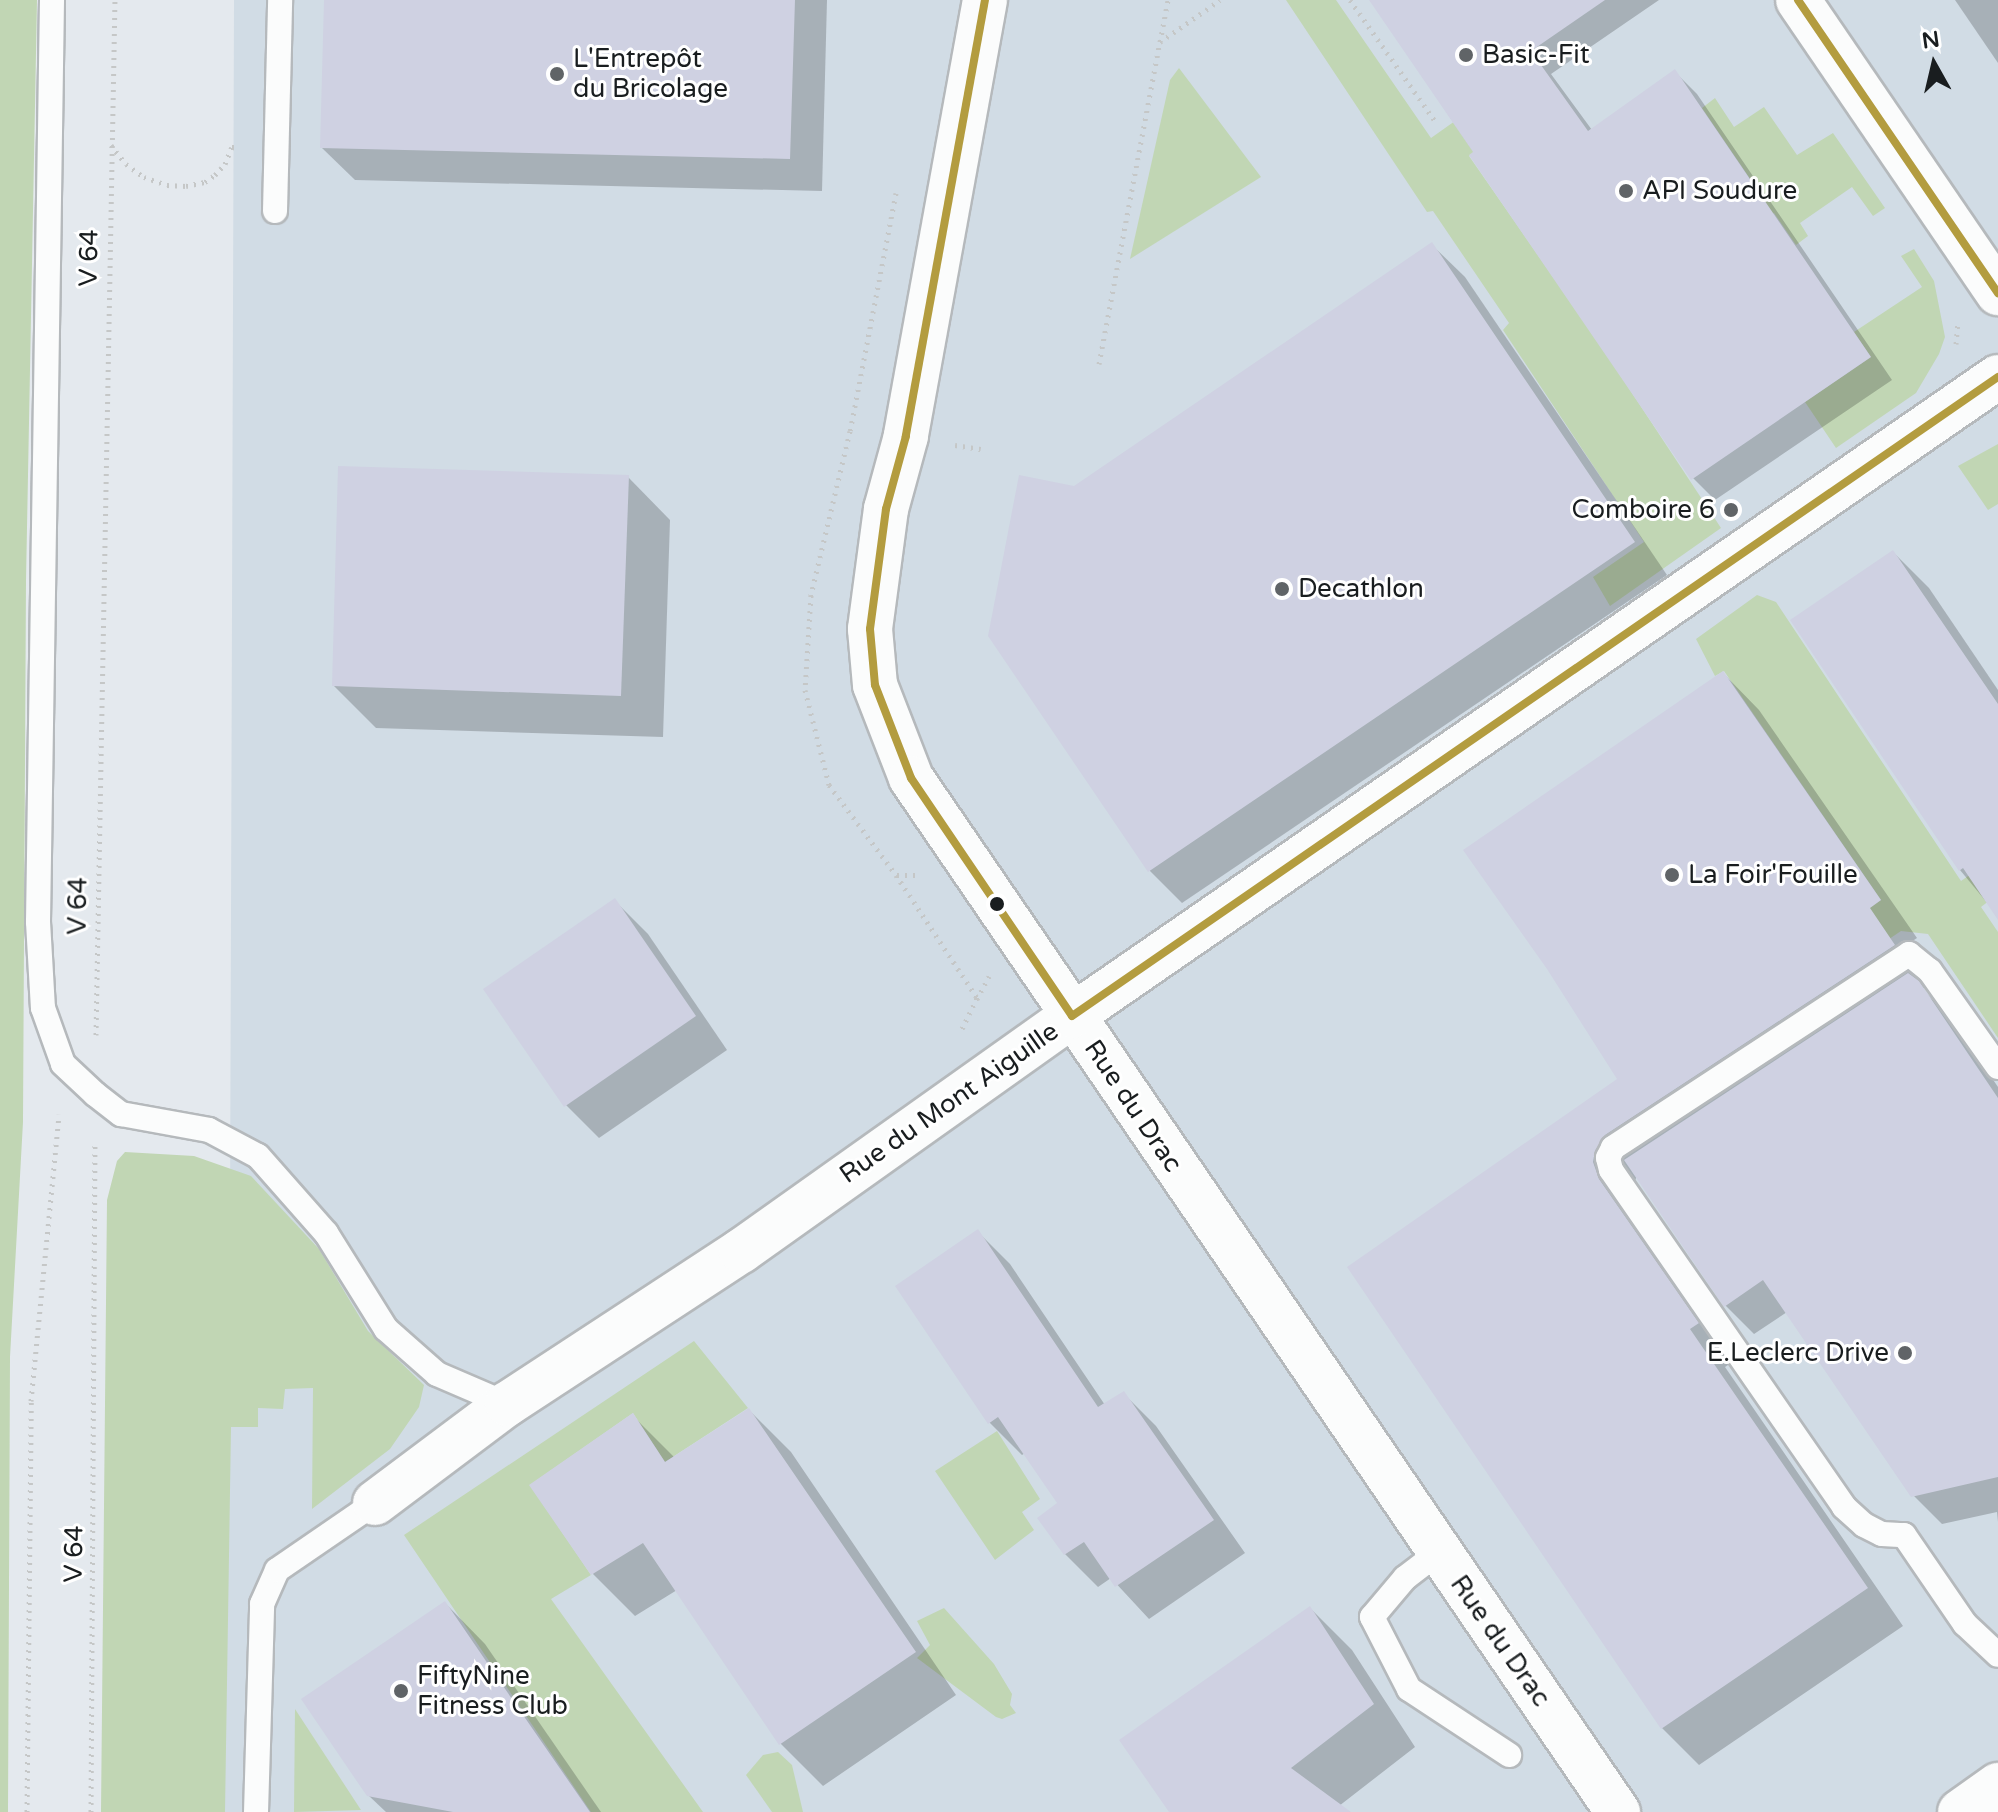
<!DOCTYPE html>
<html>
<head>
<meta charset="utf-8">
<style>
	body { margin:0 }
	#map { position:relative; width:1998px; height:1812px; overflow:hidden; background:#e4e9ee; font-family:"Varela Round",sans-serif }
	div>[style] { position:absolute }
	.built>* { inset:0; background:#d1dce5 }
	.green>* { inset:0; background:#c1d6b4 }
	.shadow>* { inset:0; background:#0003 }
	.building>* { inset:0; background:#cfd1e2 }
	.path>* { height:5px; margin-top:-2.5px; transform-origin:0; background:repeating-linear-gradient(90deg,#c5c7c7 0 2px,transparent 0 8px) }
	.roads { filter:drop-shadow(2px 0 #b5b9bc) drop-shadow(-2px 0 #b5b9bc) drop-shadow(0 2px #b5b9bc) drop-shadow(0 -2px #b5b9bc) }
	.service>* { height:24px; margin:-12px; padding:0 12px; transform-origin:12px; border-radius:12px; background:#fbfcfc }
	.minor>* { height:44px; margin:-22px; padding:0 22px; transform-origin:22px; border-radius:22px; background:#fbfcfc }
	.bus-1>* { height:8px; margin:-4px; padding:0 4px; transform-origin:4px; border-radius:4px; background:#b39c3f }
	.dots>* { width:22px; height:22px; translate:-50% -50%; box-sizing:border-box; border:4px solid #fff; border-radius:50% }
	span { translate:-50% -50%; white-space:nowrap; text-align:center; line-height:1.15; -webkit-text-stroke:6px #fff; paint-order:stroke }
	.poi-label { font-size:26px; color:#191d1f }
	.left { translate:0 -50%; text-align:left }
	.right { translate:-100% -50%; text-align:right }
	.street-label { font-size:26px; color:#191d1f }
	.north { position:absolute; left:1894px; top:24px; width:80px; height:80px; -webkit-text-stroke:6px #fff; paint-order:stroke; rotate:352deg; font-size:22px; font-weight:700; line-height:32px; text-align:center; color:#191d1f }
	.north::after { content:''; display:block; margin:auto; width:28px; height:36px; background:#191d1f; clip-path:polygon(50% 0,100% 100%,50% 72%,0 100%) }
</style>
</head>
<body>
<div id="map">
	<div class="built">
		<div style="clip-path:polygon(234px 0,1998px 0,1998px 1812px,223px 1812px,230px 1218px)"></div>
	</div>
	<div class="green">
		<div style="clip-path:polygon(0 0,37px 0,26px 581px,23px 1122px,10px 1357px,8px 1812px,0 1812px)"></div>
		<div style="clip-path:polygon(1286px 0,1336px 0,1431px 138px,1486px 99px,1506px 129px,1469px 156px,1576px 310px,1755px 186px,1702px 108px,1715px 98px,1734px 127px,1764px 107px,1797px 155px,1833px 133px,1885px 208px,1873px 216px,1852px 187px,1800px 223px,1808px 236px,1796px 245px,1774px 213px,1595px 337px,1721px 528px,1610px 606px,1593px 577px,1644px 542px,1503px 330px,1509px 323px,1433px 211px,1427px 212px)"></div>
		<div style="clip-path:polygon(1179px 68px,1261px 177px,1130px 259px,1170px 80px)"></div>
		<div style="clip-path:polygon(1914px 249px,1934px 281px,1945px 337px,1939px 354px,1916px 393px,1836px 448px,1805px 402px,1871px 357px,1854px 332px,1922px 287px,1901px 256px)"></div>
		<div style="clip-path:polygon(1998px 444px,1998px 504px,1988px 510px,1958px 466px)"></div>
		<div style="clip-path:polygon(1757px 595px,1776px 602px,1961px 881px,1998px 855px,1998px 894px,1981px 907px,1998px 932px,1998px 1038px,1928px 934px,1901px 931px,1664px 1090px,1650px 1059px,1881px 900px,1724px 671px,1715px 676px,1696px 639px)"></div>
		<div style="clip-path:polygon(125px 1152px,194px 1156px,251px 1176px,319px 1249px,368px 1331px,424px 1385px,419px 1407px,390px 1449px,312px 1509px,313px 1388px,285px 1389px,283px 1409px,258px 1408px,258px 1427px,231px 1427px,225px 1812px,101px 1812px,107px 1200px,117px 1161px)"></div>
		<div style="clip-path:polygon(694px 1341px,748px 1408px,665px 1462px,633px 1413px,530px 1485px,591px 1575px,551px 1599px,703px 1812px,591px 1812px,404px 1535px)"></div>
		<div style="clip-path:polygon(997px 1431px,1040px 1499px,1022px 1512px,1034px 1530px,995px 1560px,935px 1471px)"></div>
		<div style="clip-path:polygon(944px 1608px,994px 1664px,1012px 1694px,1010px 1705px,1016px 1713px,1002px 1719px,996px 1717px,917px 1658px,930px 1645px,917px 1621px)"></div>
		<div style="clip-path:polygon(295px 1709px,361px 1810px,294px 1812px)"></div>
		<div style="clip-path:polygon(778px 1752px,792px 1765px,803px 1812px,772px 1812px,746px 1775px,763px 1755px)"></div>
	</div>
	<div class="shadow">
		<div style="clip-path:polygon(326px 0,827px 0,822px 191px,355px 180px,322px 148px)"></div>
		<div style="clip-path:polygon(1371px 0,1659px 0,1551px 74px,1592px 130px,1675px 72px,1697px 94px,1892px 380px,1715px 500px,1693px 478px)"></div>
		<div style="clip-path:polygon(1955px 0,1998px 0,1998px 63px)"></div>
		<div style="clip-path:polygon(1432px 245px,1465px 277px,1667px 575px,1182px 903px,1150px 871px,1075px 488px)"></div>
		<div style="clip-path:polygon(628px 477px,670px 520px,663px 737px,376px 728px,334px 686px)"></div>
		<div style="clip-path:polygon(1893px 552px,1929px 588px,1998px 690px,1998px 916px,1960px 870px)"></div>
		<div style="clip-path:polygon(1723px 673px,1759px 710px,1917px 938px,1905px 946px,1930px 983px,1922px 989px,1951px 1018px,1998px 1087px,1998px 1522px,1997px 1512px,1942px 1524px,1913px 1495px,1787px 1312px,1754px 1334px,1725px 1305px,1637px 1175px,1629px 1199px,1734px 1361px,1725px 1367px,1903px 1626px,1699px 1765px,1662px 1728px,1349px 1268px,1620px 1079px)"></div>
		<div style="clip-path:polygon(615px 901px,648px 934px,727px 1050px,599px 1138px,566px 1105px)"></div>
		<div style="clip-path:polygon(978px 1232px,1010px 1264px,1105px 1405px,1123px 1393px,1156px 1426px,1245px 1553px,1149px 1619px,1111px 1578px,1098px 1587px,1065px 1554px,1060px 1504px,1025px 1453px,1022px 1455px,989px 1422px)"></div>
		<div style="clip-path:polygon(749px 1410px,791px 1452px,956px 1695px,823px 1786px,781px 1744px,677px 1590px,635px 1616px,593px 1574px,633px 1416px,675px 1458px)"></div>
		<div style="clip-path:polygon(445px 1603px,485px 1644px,601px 1812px,386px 1812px,368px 1795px)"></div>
		<div style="clip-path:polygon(1310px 1608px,1352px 1650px,1415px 1747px,1339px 1806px,1345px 1812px,1171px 1812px)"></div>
	</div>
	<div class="building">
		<div style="clip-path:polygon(324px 0,795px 0,790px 159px,320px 148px)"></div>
		<div style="clip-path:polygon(1369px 0,1605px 0,1531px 51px,1588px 131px,1675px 69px,1871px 357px,1691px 480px,1469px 155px,1473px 152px)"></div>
		<div style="clip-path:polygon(1432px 242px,1635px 542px,1148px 872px,988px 636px,1019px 475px,1074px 486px)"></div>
		<div style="clip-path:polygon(338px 466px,629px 475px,621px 696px,332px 686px)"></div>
		<div style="clip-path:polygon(1893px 550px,1998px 704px,1998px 920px,1963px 868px,1959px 871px,1790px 620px)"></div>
		<div style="clip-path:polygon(1723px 671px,1881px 900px,1870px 908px,1895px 945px,1605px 1135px,1595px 1151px,1593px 1162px,1599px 1179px,1699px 1323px,1690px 1329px,1868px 1588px,1661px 1729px,1347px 1267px,1617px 1079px,1547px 969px,1463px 850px)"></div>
		<div style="clip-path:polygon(615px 898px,696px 1016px,564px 1107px,483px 989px)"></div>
		<div style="clip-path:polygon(1908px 973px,1919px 981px,1998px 1098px,1998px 1477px,1911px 1497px,1763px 1280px,1724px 1307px,1624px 1160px)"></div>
		<div style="clip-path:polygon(978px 1229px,1098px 1407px,1124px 1391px,1214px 1520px,1115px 1587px,1084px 1542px,1064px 1555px,1037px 1518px,1057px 1503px,998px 1417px,988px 1424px,895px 1286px)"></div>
		<div style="clip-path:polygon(749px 1408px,916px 1652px,779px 1745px,643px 1543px,591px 1575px,529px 1485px,633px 1413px,665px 1462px)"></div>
		<div style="clip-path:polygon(445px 1601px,501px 1683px,590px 1812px,453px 1812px,367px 1796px,358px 1783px,301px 1699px)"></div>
		<div style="clip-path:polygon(1310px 1606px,1374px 1704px,1291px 1768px,1351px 1812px,1169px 1812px,1119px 1740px)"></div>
	</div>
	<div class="path">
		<div style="left:1350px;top:0;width:148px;rotate:54.9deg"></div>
		<div style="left:1160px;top:42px;width:43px;rotate:-79.2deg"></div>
		<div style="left:111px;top:145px;width:24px;rotate:52deg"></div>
		<div style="left:126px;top:164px;width:22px;rotate:36deg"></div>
		<div style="left:144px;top:177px;width:24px;rotate:19deg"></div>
		<div style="left:167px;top:185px;width:19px;rotate:3deg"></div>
		<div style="left:186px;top:186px;width:19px;rotate:-12deg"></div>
		<div style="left:205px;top:182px;width:12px;rotate:-35deg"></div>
		<div style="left:215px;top:175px;width:15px;rotate:-48deg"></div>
		<div style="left:225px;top:164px;width:18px;rotate:-68deg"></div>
		<div style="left:232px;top:147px;width:7px"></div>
		<div style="left:896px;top:193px;width:242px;rotate:100.9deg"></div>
		<div style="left:850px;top:431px;width:169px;rotate:103.4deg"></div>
		<div style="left:811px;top:595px;width:95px;rotate:93.6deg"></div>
		<div style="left:805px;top:690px;width:98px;rotate:75.8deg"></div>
		<div style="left:829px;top:785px;width:112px;rotate:53.3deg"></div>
		<div style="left:896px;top:875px;width:147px;rotate:56.6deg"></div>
		<div style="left:977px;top:998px;width:39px;rotate:116deg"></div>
		<div style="left:1956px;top:344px;width:22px;rotate:-85deg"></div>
		<div style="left:1099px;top:364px;width:328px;rotate:-79.3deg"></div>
		<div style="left:1160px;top:42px;width:73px;rotate:-35deg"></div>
		<div style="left:955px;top:445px;width:26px;rotate:9deg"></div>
		<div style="left:897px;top:875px;width:22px"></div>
		<div style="left:977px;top:999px;width:26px;rotate:-62deg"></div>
		<div style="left:96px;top:1035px;width:1035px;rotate:-88.95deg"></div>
		<div style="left:27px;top:1812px;width:411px;rotate:-89.4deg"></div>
		<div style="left:31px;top:1401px;width:288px;rotate:-84.4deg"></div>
		<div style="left:91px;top:1812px;width:667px;rotate:-89.66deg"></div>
	</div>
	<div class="roads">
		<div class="service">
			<div style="left:52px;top:0;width:922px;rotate:90.87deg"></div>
			<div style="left:38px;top:922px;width:86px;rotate:86.7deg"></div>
			<div style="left:43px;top:1008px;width:59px;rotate:70.3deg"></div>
			<div style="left:63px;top:1064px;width:44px;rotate:43.2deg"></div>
			<div style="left:95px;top:1094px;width:33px;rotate:38deg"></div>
			<div style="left:121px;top:1114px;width:89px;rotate:10.3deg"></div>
			<div style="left:209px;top:1130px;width:55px;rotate:28deg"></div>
			<div style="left:258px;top:1156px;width:103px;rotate:48.6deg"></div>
			<div style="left:326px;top:1233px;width:113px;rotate:58deg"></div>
			<div style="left:386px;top:1329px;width:68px;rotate:41.4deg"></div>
			<div style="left:437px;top:1374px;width:76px;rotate:23.2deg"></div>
			<div style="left:275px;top:211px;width:211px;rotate:-88.6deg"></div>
			<div style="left:1998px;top:1067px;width:118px;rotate:-125.3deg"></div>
			<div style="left:1930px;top:971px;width:27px;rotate:-141deg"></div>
			<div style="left:1909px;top:954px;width:354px;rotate:146.8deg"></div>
			<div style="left:1613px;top:1148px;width:11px;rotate:117deg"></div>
			<div style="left:1608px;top:1158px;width:12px;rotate:76deg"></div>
			<div style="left:1611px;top:1170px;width:410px;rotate:55.3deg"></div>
			<div style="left:1844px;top:1507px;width:27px;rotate:42deg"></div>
			<div style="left:1864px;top:1525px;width:20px;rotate:27deg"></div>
			<div style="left:1882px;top:1534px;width:22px;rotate:3deg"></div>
			<div style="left:1904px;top:1535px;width:108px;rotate:55.6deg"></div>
			<div style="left:1965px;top:1624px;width:45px;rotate:43.2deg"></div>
			<div style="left:1439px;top:1552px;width:43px;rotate:142.6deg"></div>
			<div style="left:1405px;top:1578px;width:51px;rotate:130.2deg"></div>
			<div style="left:1372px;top:1617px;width:81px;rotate:62.8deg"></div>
			<div style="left:1409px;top:1689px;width:120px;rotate:33.4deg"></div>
			<div style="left:256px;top:1812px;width:208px;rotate:-88.3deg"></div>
			<div style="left:262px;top:1604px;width:37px;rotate:-66deg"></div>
			<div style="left:277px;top:1570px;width:119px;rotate:-34.4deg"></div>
		</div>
		<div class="minor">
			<div style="left:985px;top:0;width:443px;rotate:100.3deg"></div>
			<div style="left:906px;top:436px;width:76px;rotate:105.3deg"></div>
			<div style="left:886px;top:509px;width:121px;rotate:97.6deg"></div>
			<div style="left:870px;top:629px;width:56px;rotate:84.9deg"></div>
			<div style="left:875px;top:685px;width:100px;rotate:68.8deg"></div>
			<div style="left:911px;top:778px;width:1253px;rotate:55.64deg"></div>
			<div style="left:1798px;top:0;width:355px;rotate:55.7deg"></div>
			<div style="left:375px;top:1503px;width:165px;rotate:-36.9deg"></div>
			<div style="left:507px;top:1404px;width:280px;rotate:-33.2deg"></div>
			<div style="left:741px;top:1251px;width:406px;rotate:-35.4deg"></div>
			<div style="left:1072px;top:1016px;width:1125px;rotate:-34.61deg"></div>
			<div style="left:1960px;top:1812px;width:47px;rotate:-35.4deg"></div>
		</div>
	</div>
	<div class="bus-1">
		<div style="left:985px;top:0;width:443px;rotate:100.3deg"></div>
		<div style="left:906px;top:436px;width:76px;rotate:105.3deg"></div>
		<div style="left:886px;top:509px;width:121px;rotate:97.6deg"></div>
		<div style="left:870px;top:629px;width:56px;rotate:84.9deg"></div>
		<div style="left:875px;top:685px;width:100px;rotate:68.8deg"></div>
		<div style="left:911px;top:778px;width:287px;rotate:55.9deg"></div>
		<div style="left:1798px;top:0;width:355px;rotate:55.7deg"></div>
		<div style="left:1072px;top:1016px;width:1125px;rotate:-34.61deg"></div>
	</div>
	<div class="dots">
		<div style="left:1466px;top:55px;background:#606467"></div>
		<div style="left:557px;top:74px;background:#606467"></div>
		<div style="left:1626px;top:191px;background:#606467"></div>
		<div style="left:1731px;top:510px;background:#606467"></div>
		<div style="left:1282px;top:589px;background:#606467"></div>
		<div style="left:1672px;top:875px;background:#606467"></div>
		<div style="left:997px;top:904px;background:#191d1f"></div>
		<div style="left:1905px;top:1353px;background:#606467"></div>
		<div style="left:401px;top:1691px;background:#606467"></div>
	</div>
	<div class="poi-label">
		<span class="left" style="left:1482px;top:55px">Basic-Fit</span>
		<span class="left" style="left:573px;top:74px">L'Entrepôt<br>du Bricolage</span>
		<span class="left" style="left:1642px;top:191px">API Soudure</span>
		<span class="right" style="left:1715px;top:510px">Comboire 6</span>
		<span class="left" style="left:1298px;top:589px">Decathlon</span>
		<span class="left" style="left:1688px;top:875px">La Foir'Fouille</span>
		<span class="right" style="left:1889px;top:1353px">E.Leclerc Drive</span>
		<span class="left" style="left:417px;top:1691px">FiftyNine<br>Fitness Club</span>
	</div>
	<div class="street-label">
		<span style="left:89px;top:258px;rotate:-89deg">V 64</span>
		<span style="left:78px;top:906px;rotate:-89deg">V 64</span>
		<span style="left:949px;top:1103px;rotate:-35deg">Rue du Mont Aiguille</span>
		<span style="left:1133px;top:1106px;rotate:56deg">Rue du Drac</span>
		<span style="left:74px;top:1554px;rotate:-89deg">V 64</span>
		<span style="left:1500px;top:1641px;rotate:55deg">Rue du Drac</span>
	</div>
	<div class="north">N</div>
</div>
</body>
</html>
